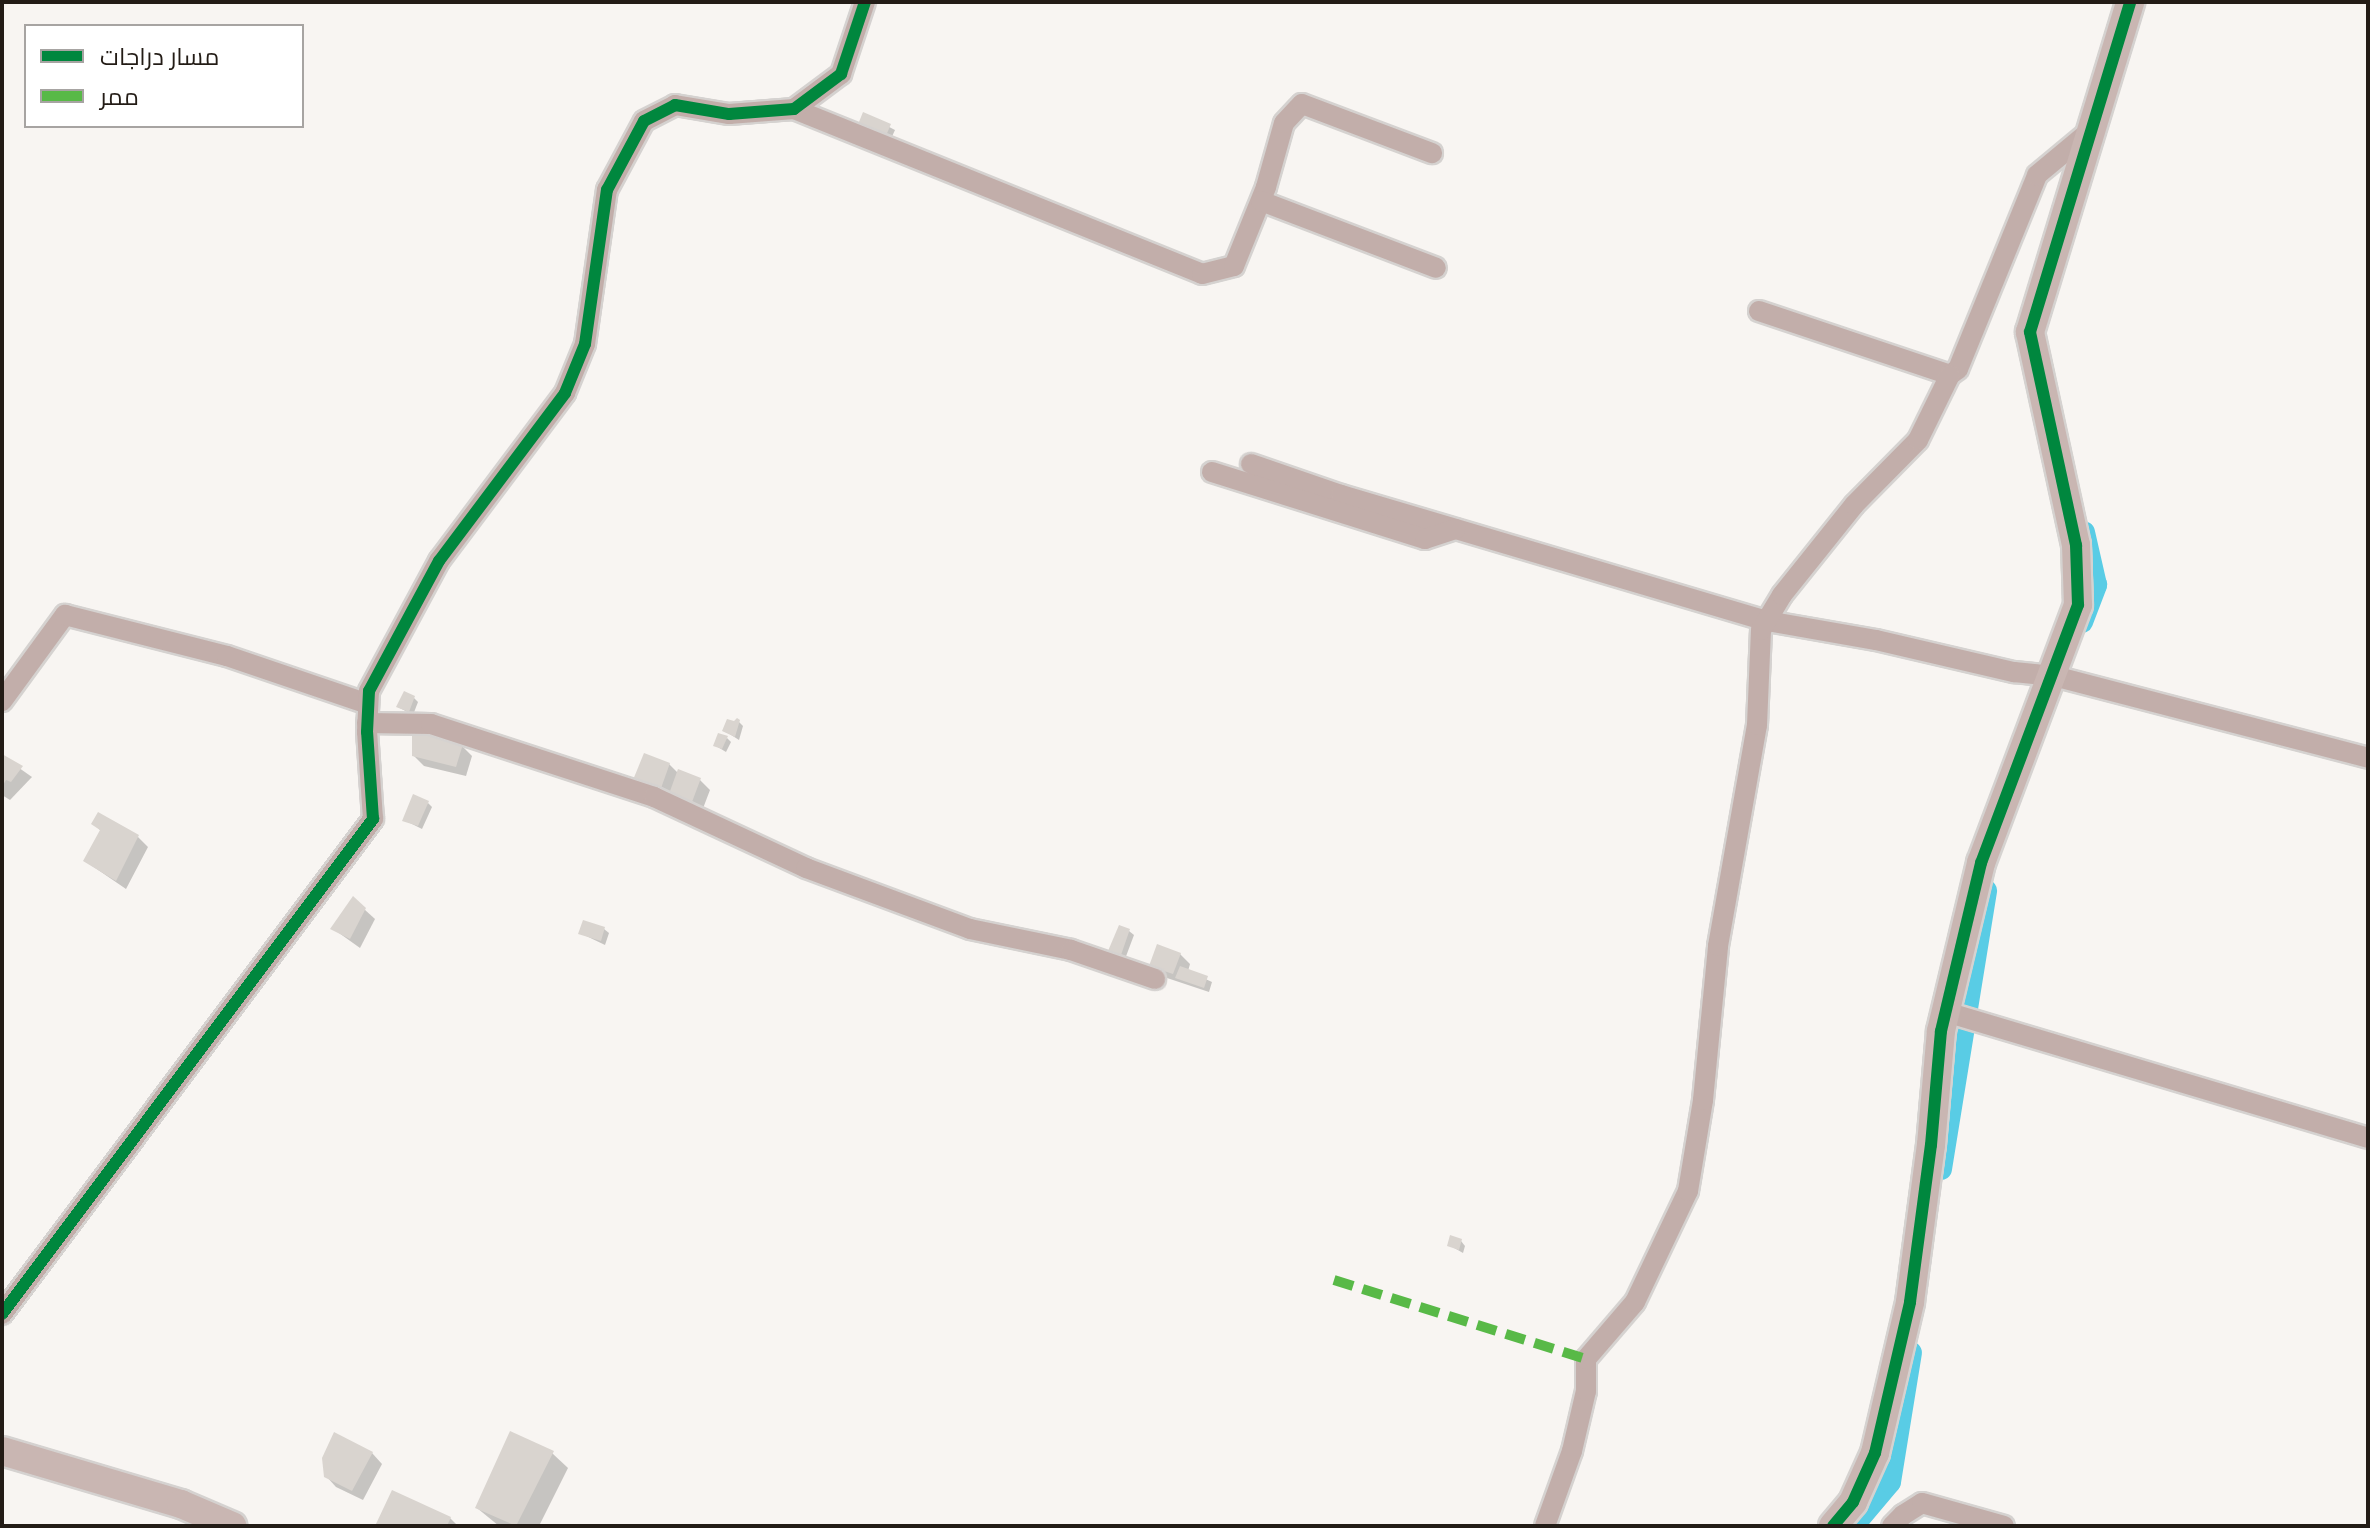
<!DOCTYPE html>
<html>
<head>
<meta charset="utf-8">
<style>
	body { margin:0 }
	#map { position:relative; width:2370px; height:1528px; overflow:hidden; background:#f8f5f2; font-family:"Open Sans",Cairo,sans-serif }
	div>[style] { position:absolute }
	.shadow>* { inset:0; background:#0003 }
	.canal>* { height:22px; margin:-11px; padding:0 11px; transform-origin:11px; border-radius:11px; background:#59cce5 }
	.building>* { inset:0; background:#d9d4cf }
	.roads { filter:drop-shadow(2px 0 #d5d2d0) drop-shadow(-2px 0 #d5d2d0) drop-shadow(0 2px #d5d2d0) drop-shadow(0 -2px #d5d2d0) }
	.street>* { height:20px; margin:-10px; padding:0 10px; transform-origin:10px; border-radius:10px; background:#c2aeaa }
	.secondary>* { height:28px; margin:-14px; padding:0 14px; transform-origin:14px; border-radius:14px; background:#c9b6b2 }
	.quiet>* { height:10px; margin-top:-5px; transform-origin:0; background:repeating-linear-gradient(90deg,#58b947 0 20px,transparent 0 30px) }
	.cycleway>* { height:12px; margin:-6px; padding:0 6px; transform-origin:6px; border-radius:6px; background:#00873e }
	span { translate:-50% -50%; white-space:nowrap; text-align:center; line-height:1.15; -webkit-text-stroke:6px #fff; paint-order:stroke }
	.frame { position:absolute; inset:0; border:4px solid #231c16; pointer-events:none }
	.legend { position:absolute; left:24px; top:24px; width:280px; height:104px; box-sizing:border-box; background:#fff; border:2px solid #a7a4a2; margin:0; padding:10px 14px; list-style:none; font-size:24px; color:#231c16 }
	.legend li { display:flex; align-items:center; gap:16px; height:40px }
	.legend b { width:40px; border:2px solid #a7a4a2 }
</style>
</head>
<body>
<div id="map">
	<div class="shadow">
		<div style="clip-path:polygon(864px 114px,895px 130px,890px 141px)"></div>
		<div style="clip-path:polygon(414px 698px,418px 702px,413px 715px,398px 707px)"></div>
		<div style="clip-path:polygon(739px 722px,743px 726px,739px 740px,725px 731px)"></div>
		<div style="clip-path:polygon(727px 738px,731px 742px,726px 752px,716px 746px)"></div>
		<div style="clip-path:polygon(462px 746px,472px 756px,466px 776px,424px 766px,414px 756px)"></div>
		<div style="clip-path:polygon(2px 756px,32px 777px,10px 800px,2px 795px)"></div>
		<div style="clip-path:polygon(669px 764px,678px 773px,700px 780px,710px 790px,702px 811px,646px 790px)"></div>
		<div style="clip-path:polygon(428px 803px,432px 807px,422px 829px,404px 820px)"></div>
		<div style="clip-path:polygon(99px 815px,138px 837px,148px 847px,126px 889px,85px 861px,102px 832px,94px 824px)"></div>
		<div style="clip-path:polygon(353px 899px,375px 919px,360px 948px,332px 928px)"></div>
		<div style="clip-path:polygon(604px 929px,609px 933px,605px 945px,580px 933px)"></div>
		<div style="clip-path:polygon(1129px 931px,1134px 935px,1125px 959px,1115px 955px,1111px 951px)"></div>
		<div style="clip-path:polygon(1180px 954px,1190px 964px,1188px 971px,1212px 982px,1209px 992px,1161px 976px,1151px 966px)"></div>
		<div style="clip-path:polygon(1461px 1241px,1465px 1246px,1463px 1253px,1449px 1245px)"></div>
		<div style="clip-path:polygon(372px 1453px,382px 1464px,363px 1500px,336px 1487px,326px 1476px)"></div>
		<div style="clip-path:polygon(552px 1453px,568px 1468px,539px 1526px,499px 1526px,477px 1508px)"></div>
		<div style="clip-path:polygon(450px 1518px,458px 1526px,377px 1526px)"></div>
	</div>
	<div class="canal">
		<div style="left:2082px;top:622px;width:40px;rotate:-69deg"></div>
		<div style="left:2096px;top:585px;width:54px;rotate:-102.8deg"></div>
		<div style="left:1941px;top:1169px;width:282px;rotate:-80.8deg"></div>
		<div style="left:1853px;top:1526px;width:57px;rotate:-49.9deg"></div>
		<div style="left:1890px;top:1482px;width:131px;rotate:-80.8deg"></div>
	</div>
	<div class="building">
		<div style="clip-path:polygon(863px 112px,891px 124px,885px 138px,857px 127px)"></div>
		<div style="clip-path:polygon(404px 691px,415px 696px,409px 712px,396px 707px)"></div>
		<div style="clip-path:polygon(737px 718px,740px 720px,735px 737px,722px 731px,727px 719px,734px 721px)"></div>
		<div style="clip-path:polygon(412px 731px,463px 744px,456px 767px,412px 756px)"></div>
		<div style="clip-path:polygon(718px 733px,728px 736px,722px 749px,713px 746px)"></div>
		<div style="clip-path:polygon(644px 753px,670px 763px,660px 791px,633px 780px)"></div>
		<div style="clip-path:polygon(2px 754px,23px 766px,11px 782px,6px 780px,2px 787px)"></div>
		<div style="clip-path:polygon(678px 769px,701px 778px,692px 802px,669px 794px)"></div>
		<div style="clip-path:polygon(413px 794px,429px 801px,418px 826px,402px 821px)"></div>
		<div style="clip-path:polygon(98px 812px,139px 835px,116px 881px,83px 861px,100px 830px,91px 824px)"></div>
		<div style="clip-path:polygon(353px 896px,366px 908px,350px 939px,330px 929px)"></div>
		<div style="clip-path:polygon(583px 920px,605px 927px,601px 941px,578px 934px)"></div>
		<div style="clip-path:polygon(1119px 925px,1130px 929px,1121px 955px,1108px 951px)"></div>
		<div style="clip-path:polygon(1157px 944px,1181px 953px,1173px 974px,1149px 966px)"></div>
		<div style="clip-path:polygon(1180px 966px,1208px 976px,1204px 988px,1175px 978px)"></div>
		<div style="clip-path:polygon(1450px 1235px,1462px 1239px,1459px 1250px,1447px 1246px)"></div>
		<div style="clip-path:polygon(510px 1431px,554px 1451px,516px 1526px,475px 1508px)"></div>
		<div style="clip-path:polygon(334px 1432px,373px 1452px,352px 1491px,324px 1477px,322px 1458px)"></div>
		<div style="clip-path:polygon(392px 1490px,451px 1517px,447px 1526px,375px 1526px)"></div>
	</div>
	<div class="roads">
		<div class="street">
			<div style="left:794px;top:109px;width:440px;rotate:22deg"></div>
			<div style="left:1202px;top:274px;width:33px;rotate:-14deg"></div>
			<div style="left:1234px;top:266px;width:85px;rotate:-67.9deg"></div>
			<div style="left:1266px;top:187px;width:66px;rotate:-74.3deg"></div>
			<div style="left:1284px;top:123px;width:26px;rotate:-47deg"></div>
			<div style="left:1302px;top:104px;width:139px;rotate:20.7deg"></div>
			<div style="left:1261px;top:201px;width:187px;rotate:20.9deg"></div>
			<div style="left:1759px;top:311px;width:201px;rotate:18.5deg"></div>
			<div style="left:1950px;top:375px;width:10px;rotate:-37deg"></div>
			<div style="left:1958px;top:369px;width:209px;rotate:-67.8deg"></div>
			<div style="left:2037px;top:175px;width:69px;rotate:-39.7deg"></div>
			<div style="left:1251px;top:464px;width:95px;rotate:19deg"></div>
			<div style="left:1341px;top:495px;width:444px;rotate:16.5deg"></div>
			<div style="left:1767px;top:621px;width:111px;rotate:9.9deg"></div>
			<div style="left:1876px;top:640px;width:142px;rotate:13.1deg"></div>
			<div style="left:2014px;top:672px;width:40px;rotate:5.7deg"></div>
			<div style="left:2054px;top:676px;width:325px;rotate:14.6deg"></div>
			<div style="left:1212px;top:472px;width:223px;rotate:17.5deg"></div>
			<div style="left:1425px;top:539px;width:32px;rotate:-18deg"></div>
			<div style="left:2px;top:701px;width:107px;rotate:-53.8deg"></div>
			<div style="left:65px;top:615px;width:167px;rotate:14.2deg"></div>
			<div style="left:227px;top:656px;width:149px;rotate:18.8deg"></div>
			<div style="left:367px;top:723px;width:64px;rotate:0.9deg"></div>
			<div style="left:431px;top:724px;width:235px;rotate:18.1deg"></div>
			<div style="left:654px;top:797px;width:168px;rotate:25deg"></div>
			<div style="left:806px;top:868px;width:175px;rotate:20.4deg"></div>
			<div style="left:970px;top:929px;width:103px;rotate:11.7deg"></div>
			<div style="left:1071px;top:950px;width:89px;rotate:19deg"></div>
			<div style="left:1946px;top:1012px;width:440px;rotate:16.6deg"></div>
			<div style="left:2px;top:1314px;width:619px;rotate:-53.15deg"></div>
			<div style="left:373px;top:819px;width:87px;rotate:-93.9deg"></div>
			<div style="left:367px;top:732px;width:41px;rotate:-87.2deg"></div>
			<div style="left:369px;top:691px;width:148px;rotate:-61.7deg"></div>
			<div style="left:439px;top:561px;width:210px;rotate:-53.1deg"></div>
			<div style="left:565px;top:393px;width:53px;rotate:-67.8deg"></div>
			<div style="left:585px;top:344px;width:156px;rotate:-81.9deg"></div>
			<div style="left:607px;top:190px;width:78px;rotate:-61.8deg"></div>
			<div style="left:644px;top:121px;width:35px;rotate:-27deg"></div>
			<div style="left:675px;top:105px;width:55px;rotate:9.5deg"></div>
			<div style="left:729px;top:114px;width:65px;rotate:-4.4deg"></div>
			<div style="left:794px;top:109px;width:59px;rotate:-36.7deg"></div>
			<div style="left:841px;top:74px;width:76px;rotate:-71.6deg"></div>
			<div style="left:1545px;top:1526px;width:80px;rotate:-70.2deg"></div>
			<div style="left:1572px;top:1451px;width:62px;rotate:-76.9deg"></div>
			<div style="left:1586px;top:1391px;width:32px;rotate:-90deg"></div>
			<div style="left:1586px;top:1359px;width:75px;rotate:-49.3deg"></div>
			<div style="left:1635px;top:1302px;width:123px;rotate:-64.5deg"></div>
			<div style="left:1688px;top:1191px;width:92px;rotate:-80.6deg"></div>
			<div style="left:1703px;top:1100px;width:155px;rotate:-84.4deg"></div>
			<div style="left:1718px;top:946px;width:224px;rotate:-80deg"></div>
			<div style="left:1757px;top:725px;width:95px;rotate:-87.6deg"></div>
			<div style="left:1761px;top:630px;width:41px;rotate:-59deg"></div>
			<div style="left:1782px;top:595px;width:115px;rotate:-51.3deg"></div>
			<div style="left:1854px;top:505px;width:91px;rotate:-45.4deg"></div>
			<div style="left:1918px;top:440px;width:72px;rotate:-63.8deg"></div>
			<div style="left:1892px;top:1526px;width:16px;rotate:-45deg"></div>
			<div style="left:1903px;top:1515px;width:22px;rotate:-32deg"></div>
			<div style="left:1922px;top:1503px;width:85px;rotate:15.7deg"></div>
		</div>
		<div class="secondary">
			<div style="left:2px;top:1451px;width:187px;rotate:16.5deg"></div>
			<div style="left:181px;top:1504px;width:56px;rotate:23.3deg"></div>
			<div style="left:1833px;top:1526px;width:31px;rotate:-50deg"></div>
			<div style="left:1853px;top:1502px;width:54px;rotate:-65.8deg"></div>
			<div style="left:1875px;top:1453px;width:155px;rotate:-76.9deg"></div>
			<div style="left:1910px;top:1302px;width:158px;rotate:-82.4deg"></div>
			<div style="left:1931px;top:1145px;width:114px;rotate:-85deg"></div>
			<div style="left:1941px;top:1031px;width:173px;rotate:-76.6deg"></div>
			<div style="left:1981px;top:863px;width:276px;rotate:-69.4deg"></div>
			<div style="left:2078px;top:605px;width:60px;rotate:-91.9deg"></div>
			<div style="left:2076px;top:545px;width:218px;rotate:-102.2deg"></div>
			<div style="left:2030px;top:332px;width:345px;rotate:-73.1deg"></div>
		</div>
	</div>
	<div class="quiet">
		<div style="left:1334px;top:1280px;width:264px;rotate:17.4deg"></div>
	</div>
	<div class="cycleway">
		<div style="left:2px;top:1314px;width:619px;rotate:-53.15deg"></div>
		<div style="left:373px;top:819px;width:87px;rotate:-93.9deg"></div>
		<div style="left:367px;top:732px;width:41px;rotate:-87.2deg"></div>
		<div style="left:369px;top:691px;width:148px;rotate:-61.7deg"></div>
		<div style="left:439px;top:561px;width:210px;rotate:-53.1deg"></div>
		<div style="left:565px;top:393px;width:53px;rotate:-67.8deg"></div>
		<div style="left:585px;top:344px;width:156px;rotate:-81.9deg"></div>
		<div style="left:607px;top:190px;width:78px;rotate:-61.8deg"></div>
		<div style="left:644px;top:121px;width:35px;rotate:-27deg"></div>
		<div style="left:675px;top:105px;width:55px;rotate:9.5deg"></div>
		<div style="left:729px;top:114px;width:65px;rotate:-4.4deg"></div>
		<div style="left:794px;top:109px;width:59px;rotate:-36.7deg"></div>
		<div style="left:841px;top:74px;width:76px;rotate:-71.6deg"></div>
		<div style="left:1833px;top:1526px;width:31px;rotate:-50deg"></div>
		<div style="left:1853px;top:1502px;width:54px;rotate:-65.8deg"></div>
		<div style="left:1875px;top:1453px;width:155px;rotate:-76.9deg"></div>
		<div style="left:1910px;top:1302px;width:158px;rotate:-82.4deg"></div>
		<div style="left:1931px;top:1145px;width:114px;rotate:-85deg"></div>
		<div style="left:1941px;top:1031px;width:173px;rotate:-76.6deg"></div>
		<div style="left:1981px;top:863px;width:276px;rotate:-69.4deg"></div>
		<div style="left:2078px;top:605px;width:60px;rotate:-91.9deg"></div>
		<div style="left:2076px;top:545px;width:218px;rotate:-102.2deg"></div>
		<div style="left:2030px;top:332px;width:345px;rotate:-73.1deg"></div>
	</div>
	<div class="frame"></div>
	<ul class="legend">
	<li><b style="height:10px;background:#00873e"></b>مسار دراجات</li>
	<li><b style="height:10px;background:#58b947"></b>ممر</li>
	</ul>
</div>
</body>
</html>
